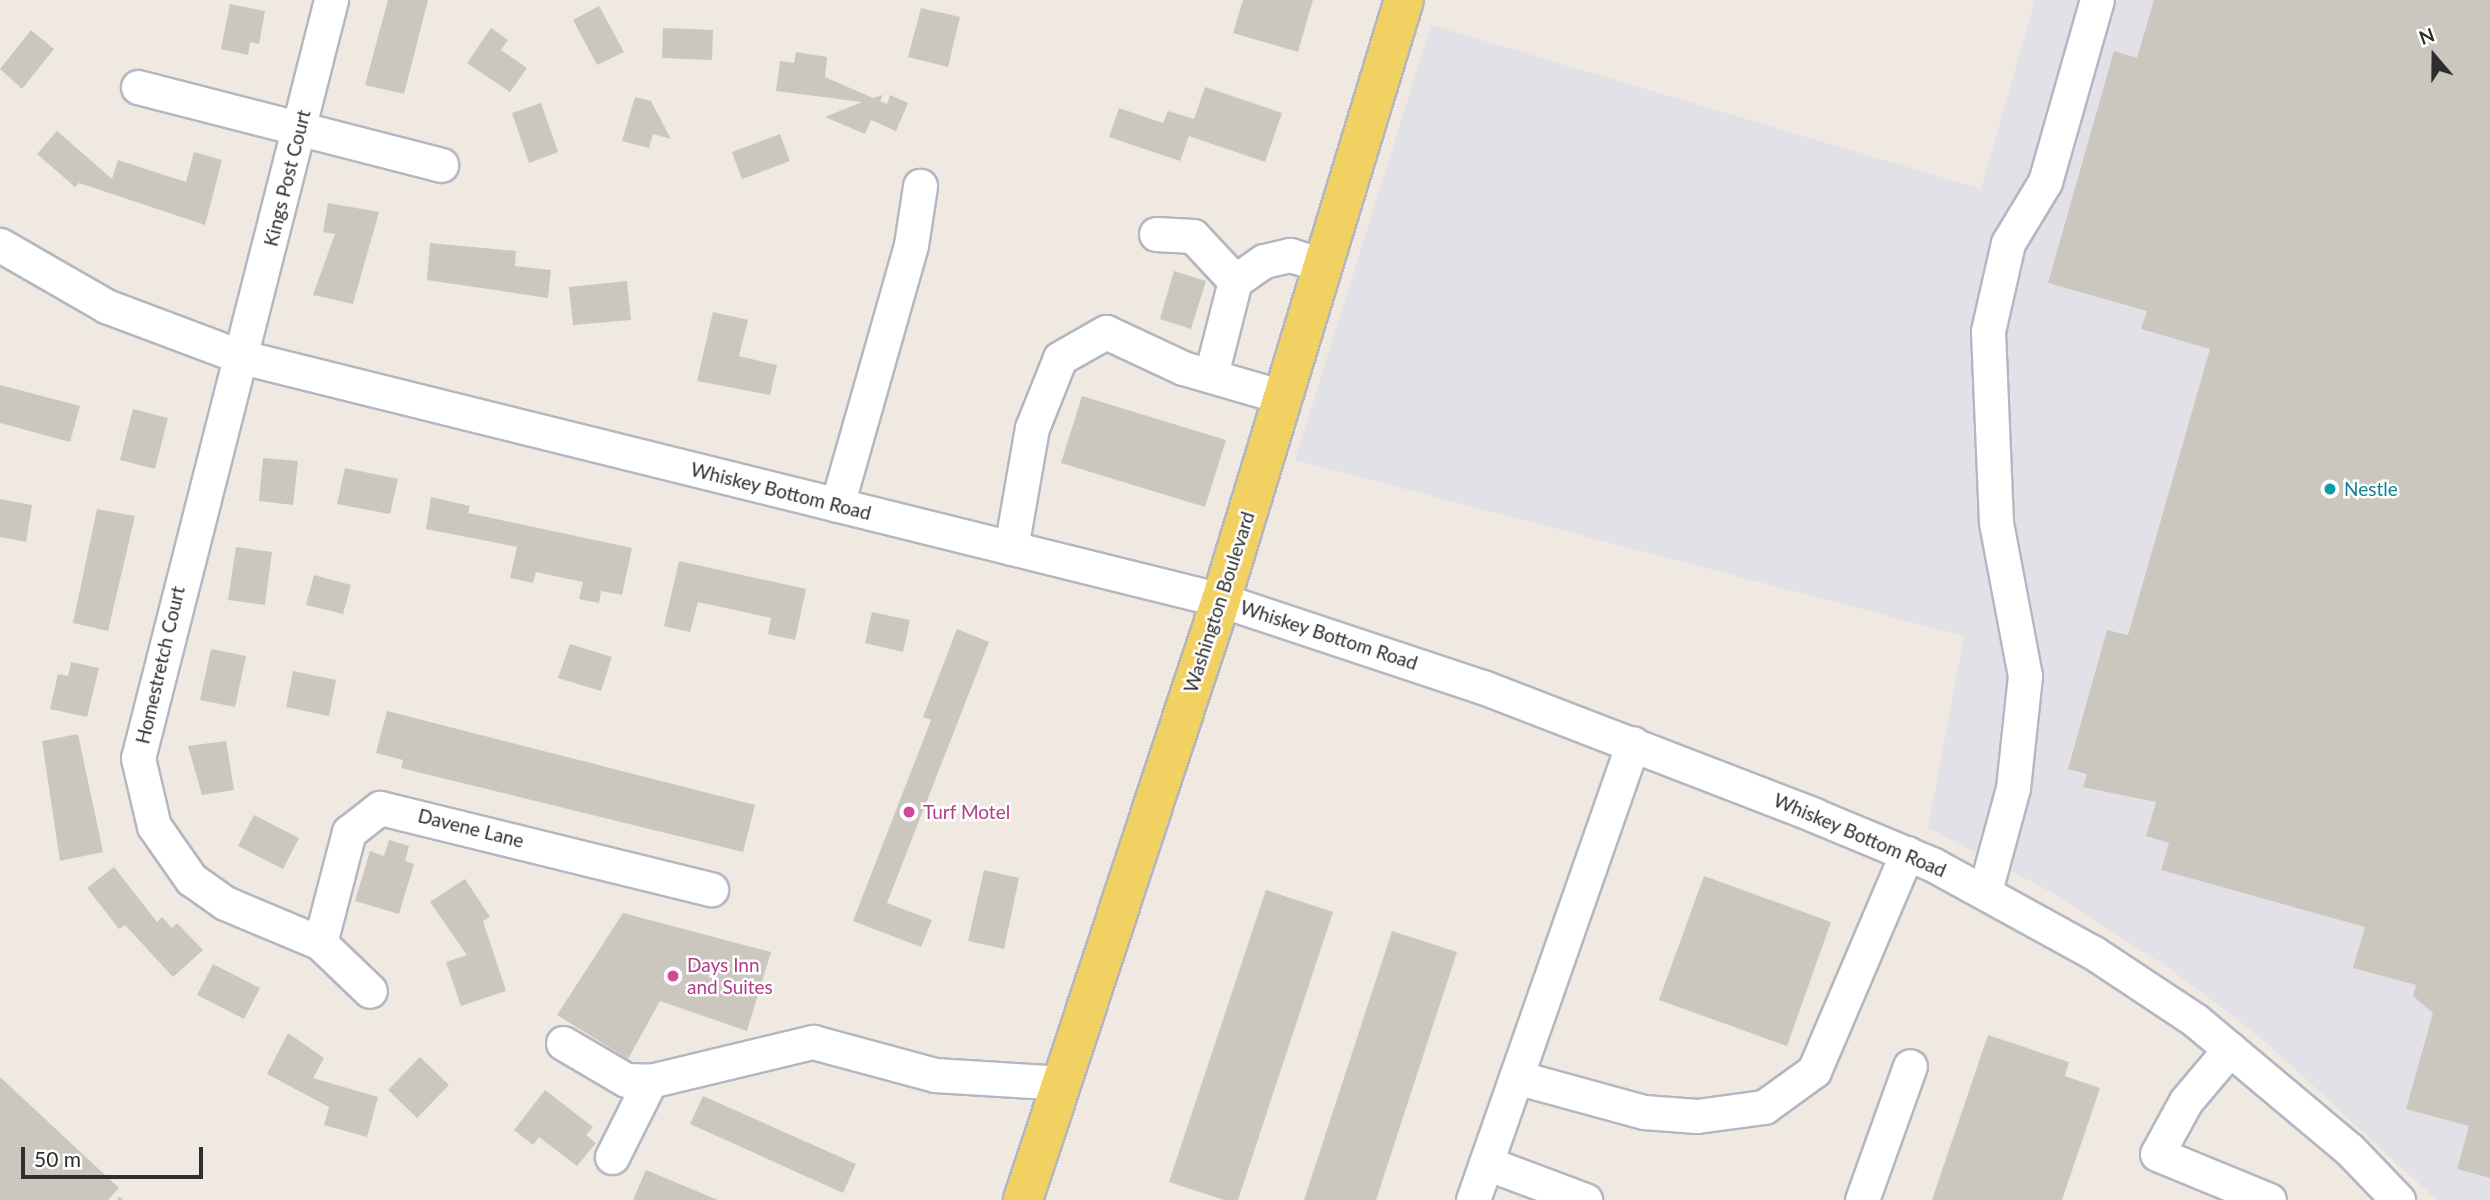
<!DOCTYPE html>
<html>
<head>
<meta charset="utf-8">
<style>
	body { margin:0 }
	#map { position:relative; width:2490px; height:1200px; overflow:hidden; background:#efe9e1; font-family:Lato,sans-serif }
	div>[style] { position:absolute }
	.industrial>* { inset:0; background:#e3e1e8 }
	.building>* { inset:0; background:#cbc7bf }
	.path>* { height:4.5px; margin-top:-2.25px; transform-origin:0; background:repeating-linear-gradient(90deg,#c9c9c9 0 5px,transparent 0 8.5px) }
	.roads { filter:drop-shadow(2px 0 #b4b7c1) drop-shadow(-2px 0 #b4b7c1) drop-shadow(0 2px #b4b7c1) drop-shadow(0 -2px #b4b7c1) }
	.minor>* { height:33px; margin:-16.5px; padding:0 16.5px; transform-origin:16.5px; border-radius:16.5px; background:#fff }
	.major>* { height:38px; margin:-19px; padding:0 19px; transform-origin:19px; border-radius:19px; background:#f2d163 }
	.dots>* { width:19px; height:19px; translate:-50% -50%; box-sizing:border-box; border:4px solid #fff; border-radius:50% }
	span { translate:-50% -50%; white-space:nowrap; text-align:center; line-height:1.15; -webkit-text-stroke:5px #fff; paint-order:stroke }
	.street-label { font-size:19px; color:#2e2e2e }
	.culture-label { font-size:19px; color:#0d838f }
	.left { translate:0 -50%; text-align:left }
	.hotel-label { font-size:19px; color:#b23c85 }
	.north { position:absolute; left:2399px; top:21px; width:70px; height:70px; -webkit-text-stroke:5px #fff; paint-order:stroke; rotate:340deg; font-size:19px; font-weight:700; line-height:28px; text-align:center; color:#2e2e2e }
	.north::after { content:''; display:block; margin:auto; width:24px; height:32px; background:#2e2e2e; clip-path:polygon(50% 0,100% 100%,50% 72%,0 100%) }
	.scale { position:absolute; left:21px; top:1147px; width:182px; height:32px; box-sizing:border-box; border:4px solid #2e2e2e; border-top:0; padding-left:9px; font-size:21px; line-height:24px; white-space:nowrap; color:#2e2e2e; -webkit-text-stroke:5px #fff; paint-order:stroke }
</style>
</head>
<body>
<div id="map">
	<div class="industrial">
		<div style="clip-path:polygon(2035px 0,2490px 0,2490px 1200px,2437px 1200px,2260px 1037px,2173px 971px,2053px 893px,1928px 828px,1964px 636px,1295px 460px,1431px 25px,1981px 189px)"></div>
	</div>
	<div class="building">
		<div style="clip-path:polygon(388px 0,428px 0,404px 94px,365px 85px)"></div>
		<div style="clip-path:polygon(1243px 0,1313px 0,1298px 52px,1233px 33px)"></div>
		<div style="clip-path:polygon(2154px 0,2490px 0,2490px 1178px,2457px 1169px,2469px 1126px,2406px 1109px,2433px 1013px,2413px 996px,2416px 985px,2353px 968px,2365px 927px,2161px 870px,2169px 843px,2146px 836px,2156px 802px,2083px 787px,2087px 774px,2068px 769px,2107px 630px,2128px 635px,2210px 349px,2141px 329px,2147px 311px,2048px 283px,2114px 51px,2137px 58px)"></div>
		<div style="clip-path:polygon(230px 4px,265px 11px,259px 44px,250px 42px,248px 55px,221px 49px)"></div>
		<div style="clip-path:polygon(599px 6px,624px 52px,597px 65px,573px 20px)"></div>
		<div style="clip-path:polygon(921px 8px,960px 17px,948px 67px,908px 57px)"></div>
		<div style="clip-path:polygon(491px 28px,508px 40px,501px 50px,527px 68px,510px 92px,467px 63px)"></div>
		<div style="clip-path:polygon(663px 28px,713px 30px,712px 60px,662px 58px)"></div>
		<div style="clip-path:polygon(31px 30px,54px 49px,22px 89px,0 69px)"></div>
		<div style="clip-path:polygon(796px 52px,827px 57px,825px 77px,873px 98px,883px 95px,880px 101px,887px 104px,890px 95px,908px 103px,896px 131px,871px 120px,865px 134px,825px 117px,862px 102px,776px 91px,780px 61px,794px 63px)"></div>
		<div style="clip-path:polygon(1205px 87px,1282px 113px,1265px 162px,1189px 136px,1180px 161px,1109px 137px,1119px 108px,1163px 123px,1168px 111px,1194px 119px)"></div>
		<div style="clip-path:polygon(635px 97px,651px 101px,671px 139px,653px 134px,649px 148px,622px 141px)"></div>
		<div style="clip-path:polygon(541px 103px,558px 152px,529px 163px,512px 113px)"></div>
		<div style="clip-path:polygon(57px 131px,112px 179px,118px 160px,186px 182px,194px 152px,222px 160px,205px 225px,79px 183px,75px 187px,37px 154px)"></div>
		<div style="clip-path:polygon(780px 134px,790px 161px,742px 179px,732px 152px)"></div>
		<div style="clip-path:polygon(328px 203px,379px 212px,353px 304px,313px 295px,335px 234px,323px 232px)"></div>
		<div style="clip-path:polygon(430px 243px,516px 251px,515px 266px,551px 270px,548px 298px,427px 280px)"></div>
		<div style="clip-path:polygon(1174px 271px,1206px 281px,1191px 329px,1160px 319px)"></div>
		<div style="clip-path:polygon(627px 281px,631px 320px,573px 325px,569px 287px)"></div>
		<div style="clip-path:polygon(713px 312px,748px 320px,739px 356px,777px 365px,770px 395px,697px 381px)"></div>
		<div style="clip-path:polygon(0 385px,80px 406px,70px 442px,0 423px)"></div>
		<div style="clip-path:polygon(1082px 396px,1226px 440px,1205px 507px,1061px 463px)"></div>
		<div style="clip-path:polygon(133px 409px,168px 418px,155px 469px,120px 460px)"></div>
		<div style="clip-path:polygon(263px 458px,298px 461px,293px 505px,259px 501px)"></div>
		<div style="clip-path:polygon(345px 468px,398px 479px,390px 514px,337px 504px)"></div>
		<div style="clip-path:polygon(431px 497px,470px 506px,468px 513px,632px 548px,622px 595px,601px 591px,599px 603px,579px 599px,583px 582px,536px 572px,533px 583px,510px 578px,517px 547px,426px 529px)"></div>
		<div style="clip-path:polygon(0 499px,32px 505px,26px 542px,0 537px)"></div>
		<div style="clip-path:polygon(97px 509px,135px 516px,108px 631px,73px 623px)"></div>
		<div style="clip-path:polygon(236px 547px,272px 552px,265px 605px,228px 600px)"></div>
		<div style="clip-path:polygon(679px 561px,806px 589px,795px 640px,768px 634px,771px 618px,698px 602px,690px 632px,664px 626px)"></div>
		<div style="clip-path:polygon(314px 575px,351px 585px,343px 614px,306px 605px)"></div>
		<div style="clip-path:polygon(872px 612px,910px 620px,903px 652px,865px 643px)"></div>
		<div style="clip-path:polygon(957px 629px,989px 642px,887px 903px,932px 920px,921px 947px,853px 921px,931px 720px,923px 717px)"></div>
		<div style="clip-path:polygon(570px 644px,612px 657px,601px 691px,558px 678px)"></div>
		<div style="clip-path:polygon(211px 649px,246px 656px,235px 707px,200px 700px)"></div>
		<div style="clip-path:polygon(71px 662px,99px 668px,87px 717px,50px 709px,58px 674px,68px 676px)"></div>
		<div style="clip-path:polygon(293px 671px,336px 680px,329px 716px,286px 707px)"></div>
		<div style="clip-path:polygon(387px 711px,755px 805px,743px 852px,401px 768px,403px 760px,376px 753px)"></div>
		<div style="clip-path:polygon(78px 734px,103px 852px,60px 861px,42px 741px)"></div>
		<div style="clip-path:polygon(226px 741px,234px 790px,202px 795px,188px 746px)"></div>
		<div style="clip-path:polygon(254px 815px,299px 838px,283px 869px,238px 846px)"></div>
		<div style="clip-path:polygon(389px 840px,409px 846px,405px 861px,414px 864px,399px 914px,355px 901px,370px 851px,384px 856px)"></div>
		<div style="clip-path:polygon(114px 867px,157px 922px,162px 917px,172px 928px,177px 923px,203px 950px,173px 977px,125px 925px,119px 929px,87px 888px)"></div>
		<div style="clip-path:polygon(984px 870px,1019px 878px,1004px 949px,968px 941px)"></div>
		<div style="clip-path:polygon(1704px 876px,1831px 922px,1787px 1046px,1659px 1000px)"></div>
		<div style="clip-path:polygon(465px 879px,490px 917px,483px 921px,506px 991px,461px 1006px,446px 962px,467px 955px,430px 902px)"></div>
		<div style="clip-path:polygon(1266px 890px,1333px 912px,1238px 1200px,1224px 1200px,1169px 1182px)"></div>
		<div style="clip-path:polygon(623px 913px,771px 952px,747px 1031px,660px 1001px,628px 1059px,557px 1015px)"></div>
		<div style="clip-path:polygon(1392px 931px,1457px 952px,1376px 1200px,1304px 1200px)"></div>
		<div style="clip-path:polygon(213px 964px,260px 988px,244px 1019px,197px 995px)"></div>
		<div style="clip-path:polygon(288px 1033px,324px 1058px,313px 1078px,378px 1097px,367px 1137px,324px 1125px,329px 1107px,267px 1074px)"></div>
		<div style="clip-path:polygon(1988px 1035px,2069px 1062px,2065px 1076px,2100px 1088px,2062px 1200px,1932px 1200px)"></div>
		<div style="clip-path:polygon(420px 1057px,449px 1085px,417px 1118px,388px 1090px)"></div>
		<div style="clip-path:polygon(0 1077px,119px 1188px,108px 1200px,0 1200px)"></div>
		<div style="clip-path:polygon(545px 1090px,593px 1127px,586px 1135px,596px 1143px,577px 1166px,539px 1137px,533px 1145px,514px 1130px)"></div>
		<div style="clip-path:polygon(703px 1096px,856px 1164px,843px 1193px,690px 1124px)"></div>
		<div style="clip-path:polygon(646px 1170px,718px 1200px,633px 1200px)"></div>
	</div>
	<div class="path">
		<div style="left:119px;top:1200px;width:3px;rotate:-45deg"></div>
	</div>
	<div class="roads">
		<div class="minor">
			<div style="left:331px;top:0;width:782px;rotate:104.28deg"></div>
			<div style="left:138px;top:758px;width:70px;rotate:76.8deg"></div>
			<div style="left:154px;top:826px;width:65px;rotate:55.1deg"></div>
			<div style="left:191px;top:879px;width:42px;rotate:35.2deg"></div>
			<div style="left:225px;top:903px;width:103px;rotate:22.8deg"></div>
			<div style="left:320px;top:943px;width:69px;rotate:43.8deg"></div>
			<div style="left:138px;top:87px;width:313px;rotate:14.4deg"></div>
			<div style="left:1156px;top:234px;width:37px;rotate:3deg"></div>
			<div style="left:1193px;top:236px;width:62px;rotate:47deg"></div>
			<div style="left:0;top:245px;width:122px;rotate:29.9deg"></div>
			<div style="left:106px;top:306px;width:145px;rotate:20.6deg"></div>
			<div style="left:242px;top:357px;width:1009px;rotate:13.94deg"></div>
			<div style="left:1221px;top:600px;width:276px;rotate:18.4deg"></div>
			<div style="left:1483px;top:687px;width:355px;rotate:21.1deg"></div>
			<div style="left:1814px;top:815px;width:128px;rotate:22.6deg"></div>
			<div style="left:1932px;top:864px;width:185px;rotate:28.8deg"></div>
			<div style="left:2094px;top:953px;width:121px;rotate:33.6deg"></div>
			<div style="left:2195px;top:1020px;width:201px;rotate:40deg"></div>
			<div style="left:2349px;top:1149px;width:71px;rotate:46.1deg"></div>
			<div style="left:1211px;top:375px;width:97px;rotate:-75.7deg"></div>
			<div style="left:1235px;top:281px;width:35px;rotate:-35deg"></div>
			<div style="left:1264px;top:261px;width:27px;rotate:-13deg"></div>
			<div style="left:1290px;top:255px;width:34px;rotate:17deg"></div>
			<div style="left:837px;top:505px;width:270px;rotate:-74.1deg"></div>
			<div style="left:911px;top:245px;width:60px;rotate:-81.3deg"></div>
			<div style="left:1011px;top:548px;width:122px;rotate:-80.1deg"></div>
			<div style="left:1032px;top:428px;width:75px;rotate:-68.2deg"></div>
			<div style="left:1060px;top:358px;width:53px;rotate:-29.5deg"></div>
			<div style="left:1106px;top:332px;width:85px;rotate:25.1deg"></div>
			<div style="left:1183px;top:368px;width:104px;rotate:16.2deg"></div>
			<div style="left:1985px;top:891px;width:107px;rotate:-74.8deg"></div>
			<div style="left:2013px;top:788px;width:113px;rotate:-83.9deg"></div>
			<div style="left:2025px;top:676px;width:157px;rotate:-100.7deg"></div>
			<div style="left:1996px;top:522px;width:191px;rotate:-92.4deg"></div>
			<div style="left:1988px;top:331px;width:90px;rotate:-77.2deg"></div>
			<div style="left:2008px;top:243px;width:71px;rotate:-58.8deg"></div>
			<div style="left:2045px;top:182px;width:189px;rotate:-74.1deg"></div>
			<div style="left:320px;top:943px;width:115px;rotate:-75.4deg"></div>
			<div style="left:349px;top:832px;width:39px;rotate:-38deg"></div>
			<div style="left:380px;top:808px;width:341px;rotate:13.8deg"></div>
			<div style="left:563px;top:1043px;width:73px;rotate:30.4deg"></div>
			<div style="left:626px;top:1080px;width:24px;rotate:2deg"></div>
			<div style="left:650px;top:1081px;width:168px;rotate:-13.5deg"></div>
			<div style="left:813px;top:1042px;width:126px;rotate:15.1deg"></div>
			<div style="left:935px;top:1075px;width:126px;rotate:3.6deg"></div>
			<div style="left:2230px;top:1049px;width:68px;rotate:130.2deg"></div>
			<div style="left:2186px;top:1101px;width:60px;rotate:118.7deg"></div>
			<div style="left:2157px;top:1154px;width:121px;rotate:22.3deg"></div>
			<div style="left:1516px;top:1077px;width:133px;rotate:15.3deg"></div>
			<div style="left:1644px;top:1112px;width:53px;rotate:4.3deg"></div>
			<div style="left:1697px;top:1116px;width:68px;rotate:-7.7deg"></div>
			<div style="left:1764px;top:1107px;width:62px;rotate:-35.8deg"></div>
			<div style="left:1814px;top:1071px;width:237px;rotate:-66.9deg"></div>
			<div style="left:612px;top:1157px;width:85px;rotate:-63.4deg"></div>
			<div style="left:1486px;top:1163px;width:106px;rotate:20.5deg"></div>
			<div style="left:1473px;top:1200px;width:484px;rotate:-70.7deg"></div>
			<div style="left:1862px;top:1200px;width:142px;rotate:-70.3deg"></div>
		</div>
		<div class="major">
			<div style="left:1023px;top:1200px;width:632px;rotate:-71.74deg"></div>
			<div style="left:1221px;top:600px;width:627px;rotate:-73.04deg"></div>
		</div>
	</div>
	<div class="dots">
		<div style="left:2330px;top:489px;background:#0f9aa8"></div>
		<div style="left:909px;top:812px;background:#d1479c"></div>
		<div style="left:673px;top:976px;background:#d1479c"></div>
	</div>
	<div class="street-label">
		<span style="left:287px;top:178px;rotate:-76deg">Kings Post Court</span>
		<span style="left:781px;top:491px;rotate:14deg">Whiskey Bottom Road</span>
		<span style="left:1219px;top:602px;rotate:-72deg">Washington Boulevard</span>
		<span style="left:1329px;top:635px;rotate:18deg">Whiskey Bottom Road</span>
		<span style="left:160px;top:665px;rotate:-77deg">Homestretch Court</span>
		<span style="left:471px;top:828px;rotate:14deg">Davene Lane</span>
		<span style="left:1860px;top:835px;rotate:23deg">Whiskey Bottom Road</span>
	</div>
	<div class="culture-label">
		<span class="left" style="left:2344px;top:489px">Nestle</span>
	</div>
	<div class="hotel-label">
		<span class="left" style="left:923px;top:812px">Turf Motel</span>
		<span class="left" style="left:687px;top:976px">Days Inn<br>and Suites</span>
	</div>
	<div class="north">N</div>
	<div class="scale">50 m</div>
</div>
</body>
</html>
